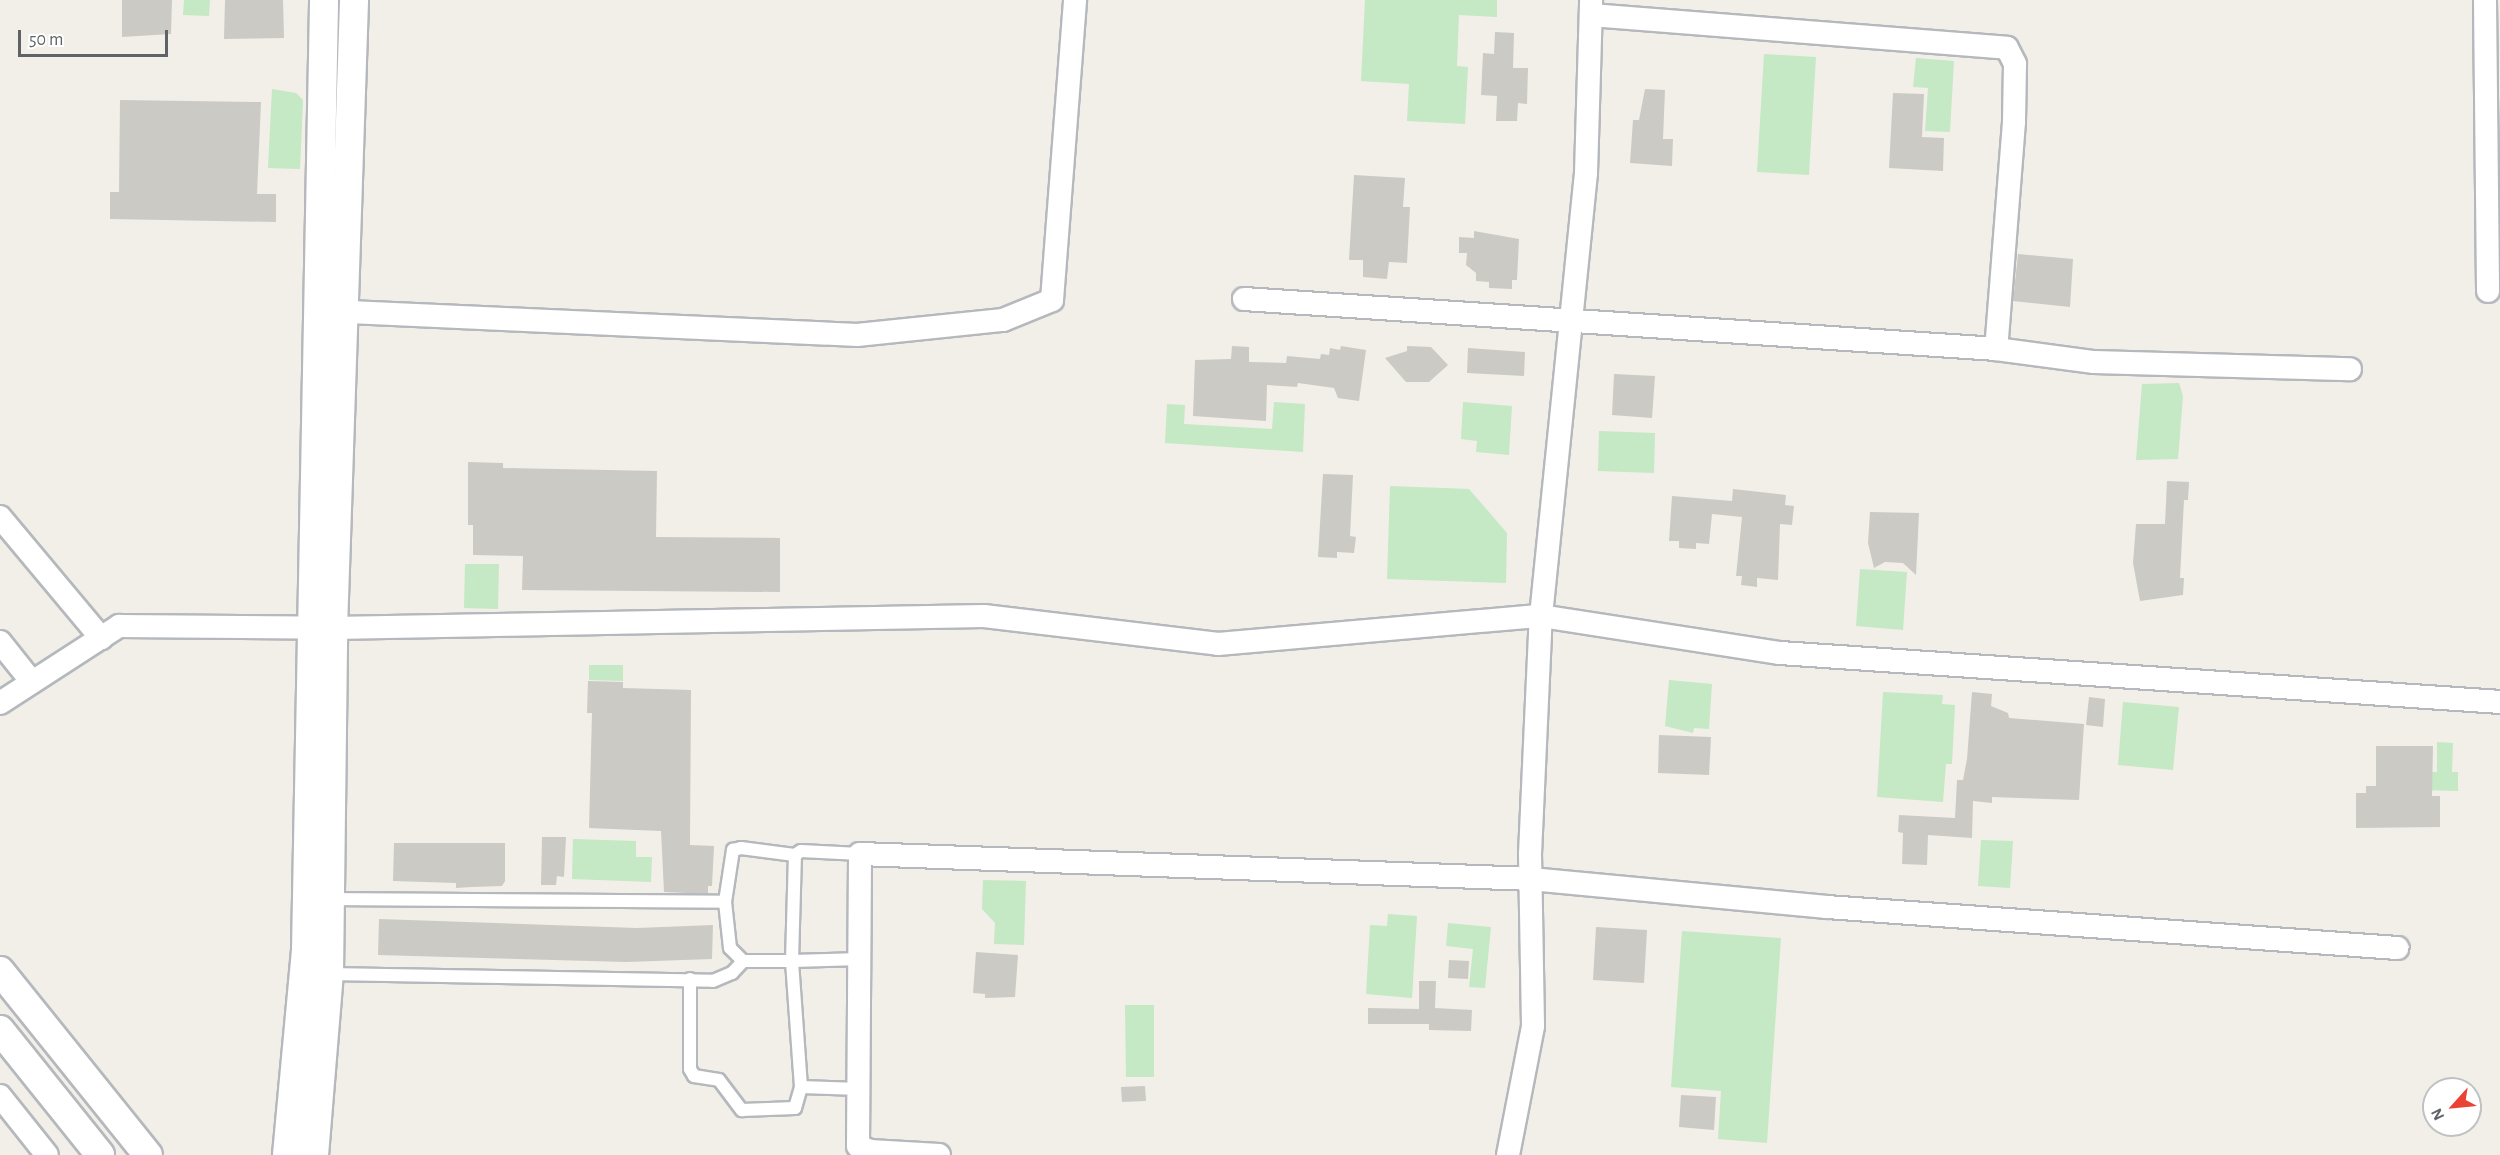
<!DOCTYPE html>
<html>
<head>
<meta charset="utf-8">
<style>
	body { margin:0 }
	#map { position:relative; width:2500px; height:1155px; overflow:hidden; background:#f1efe8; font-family:"Alegreya Sans",sans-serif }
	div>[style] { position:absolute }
	.green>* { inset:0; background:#c5e8c5 }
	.building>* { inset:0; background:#cccac5 }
	.roads { filter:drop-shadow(2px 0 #b5b8bc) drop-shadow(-2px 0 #b5b8bc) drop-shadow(0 2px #b5b8bc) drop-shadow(0 -2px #b5b8bc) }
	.service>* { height:12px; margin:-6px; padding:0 6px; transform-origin:6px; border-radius:6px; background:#fff }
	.minor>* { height:22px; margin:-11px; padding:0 11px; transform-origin:11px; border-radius:11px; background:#fff }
	.tertiary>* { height:28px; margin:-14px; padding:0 14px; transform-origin:14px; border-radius:14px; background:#fff }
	span { translate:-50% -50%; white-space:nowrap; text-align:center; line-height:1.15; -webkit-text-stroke:4.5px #fff; paint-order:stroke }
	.north { position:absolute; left:2422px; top:1077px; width:60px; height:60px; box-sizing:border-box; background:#fff; border:2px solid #bfc1c3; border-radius:50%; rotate:243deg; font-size:16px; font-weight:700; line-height:24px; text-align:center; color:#5f6368 }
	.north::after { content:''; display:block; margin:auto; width:21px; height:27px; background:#ea4335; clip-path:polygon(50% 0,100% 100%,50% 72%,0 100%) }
	.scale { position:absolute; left:18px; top:30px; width:150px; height:27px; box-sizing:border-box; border:3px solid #5f6368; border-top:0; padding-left:8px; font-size:18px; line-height:21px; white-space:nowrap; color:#5f6368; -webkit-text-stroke:4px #fff; paint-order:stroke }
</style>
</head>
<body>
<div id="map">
	<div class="green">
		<div style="clip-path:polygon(184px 0,210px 0,209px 16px,183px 15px)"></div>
		<div style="clip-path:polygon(1365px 0,1497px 0,1497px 17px,1459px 15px,1457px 66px,1468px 67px,1465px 124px,1407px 121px,1409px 84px,1361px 81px)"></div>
		<div style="clip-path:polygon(1764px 54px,1816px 57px,1809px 175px,1757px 172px)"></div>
		<div style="clip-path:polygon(1916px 58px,1954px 61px,1950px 132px,1925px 131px,1928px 88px,1913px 87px)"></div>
		<div style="clip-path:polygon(272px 89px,296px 93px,303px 100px,300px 169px,268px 168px)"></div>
		<div style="clip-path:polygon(2179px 383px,2183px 396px,2178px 459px,2136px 460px,2142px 384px)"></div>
		<div style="clip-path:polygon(1274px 402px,1305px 404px,1303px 452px,1165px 443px,1167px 404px,1185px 405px,1184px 424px,1272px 429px)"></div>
		<div style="clip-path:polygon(1463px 402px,1512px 406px,1509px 455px,1476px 452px,1477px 441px,1461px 439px)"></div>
		<div style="clip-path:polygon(1599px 431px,1655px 433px,1654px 473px,1598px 471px)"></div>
		<div style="clip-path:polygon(1390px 486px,1469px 489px,1507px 533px,1506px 583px,1387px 579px)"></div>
		<div style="clip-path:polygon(465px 564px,499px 564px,498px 609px,464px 608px)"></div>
		<div style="clip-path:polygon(1860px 569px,1907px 572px,1903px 630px,1856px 626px)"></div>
		<div style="clip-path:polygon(589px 665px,623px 665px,623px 681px,589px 680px)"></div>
		<div style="clip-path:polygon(1669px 680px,1712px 684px,1709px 729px,1694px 728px,1693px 733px,1665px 726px)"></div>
		<div style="clip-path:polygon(1883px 692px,1943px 695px,1942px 704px,1955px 705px,1952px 764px,1946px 764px,1943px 802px,1877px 797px)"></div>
		<div style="clip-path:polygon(2123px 702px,2179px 707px,2173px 770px,2118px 765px)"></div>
		<div style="clip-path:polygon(2437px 742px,2453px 743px,2452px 772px,2458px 772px,2458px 791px,2417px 790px,2417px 772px,2437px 772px)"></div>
		<div style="clip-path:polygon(573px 839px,636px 841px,636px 857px,652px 857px,651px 882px,572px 879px)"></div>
		<div style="clip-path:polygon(1981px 840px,2013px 841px,2010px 888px,1978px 886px)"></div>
		<div style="clip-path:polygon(983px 880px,1026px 881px,1024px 945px,994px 944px,995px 923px,982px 909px)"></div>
		<div style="clip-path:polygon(1388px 914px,1417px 916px,1412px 998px,1366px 994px,1370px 925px,1387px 926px)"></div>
		<div style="clip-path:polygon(1448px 923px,1491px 927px,1485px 988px,1469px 987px,1473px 949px,1446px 946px)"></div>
		<div style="clip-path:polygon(1682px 931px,1781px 938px,1767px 1143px,1718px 1139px,1721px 1091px,1671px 1087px)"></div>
		<div style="clip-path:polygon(1125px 1005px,1154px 1005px,1154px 1077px,1126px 1077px)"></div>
	</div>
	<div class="building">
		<div style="clip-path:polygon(122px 0,172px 0,171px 34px,122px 37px)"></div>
		<div style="clip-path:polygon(225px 0,283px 0,284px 38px,224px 39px)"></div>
		<div style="clip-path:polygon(1495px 32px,1514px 33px,1513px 68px,1528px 68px,1527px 104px,1518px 103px,1517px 121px,1496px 121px,1497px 96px,1481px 95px,1483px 53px,1494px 54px)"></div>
		<div style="clip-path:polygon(1645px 89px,1665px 90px,1663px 139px,1673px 139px,1672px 166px,1630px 163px,1633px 120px,1639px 120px)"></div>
		<div style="clip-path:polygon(1893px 93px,1924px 94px,1922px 137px,1944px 138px,1943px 171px,1889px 168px)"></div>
		<div style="clip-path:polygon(120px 100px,261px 102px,257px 194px,276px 194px,276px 222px,110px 219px,110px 192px,119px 192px)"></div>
		<div style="clip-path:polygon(1354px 175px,1405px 178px,1403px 207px,1410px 207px,1407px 263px,1389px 262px,1387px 279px,1363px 277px,1363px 260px,1349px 260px)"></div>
		<div style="clip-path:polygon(1474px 231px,1519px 239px,1517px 280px,1512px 280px,1512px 289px,1489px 288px,1489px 282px,1476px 281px,1476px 273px,1466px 265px,1467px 253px,1459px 253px,1459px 237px,1474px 238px)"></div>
		<div style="clip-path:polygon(2018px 254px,2073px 259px,2070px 307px,2013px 301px)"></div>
		<div style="clip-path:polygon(1232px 346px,1249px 347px,1249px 362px,1286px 363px,1287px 356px,1320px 359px,1321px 354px,1329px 355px,1330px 348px,1340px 350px,1341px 346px,1366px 350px,1359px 401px,1338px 398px,1334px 388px,1298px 383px,1297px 387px,1267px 385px,1266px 421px,1193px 416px,1195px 360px,1231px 359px)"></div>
		<div style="clip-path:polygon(1407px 346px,1431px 347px,1448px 365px,1429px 382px,1406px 382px,1385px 358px,1407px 351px)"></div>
		<div style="clip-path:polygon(1468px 348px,1525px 352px,1524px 376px,1467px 373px)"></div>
		<div style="clip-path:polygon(1614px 374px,1655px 376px,1652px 418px,1612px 415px)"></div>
		<div style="clip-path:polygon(468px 462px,503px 463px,503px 468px,657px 471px,656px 537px,780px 538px,780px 592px,522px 590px,523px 556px,473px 555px,473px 525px,468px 525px)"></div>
		<div style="clip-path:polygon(1323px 474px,1353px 475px,1350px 536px,1356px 537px,1354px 553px,1337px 552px,1337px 558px,1318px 557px)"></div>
		<div style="clip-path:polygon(2167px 481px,2189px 482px,2188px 500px,2184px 500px,2180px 578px,2184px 578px,2183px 595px,2140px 601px,2133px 563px,2136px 524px,2165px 524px)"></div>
		<div style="clip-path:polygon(1733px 489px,1786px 495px,1785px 505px,1794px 506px,1792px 525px,1780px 524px,1778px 580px,1757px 578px,1757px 587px,1741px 585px,1742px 576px,1736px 576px,1742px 517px,1712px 514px,1709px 544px,1696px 543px,1696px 549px,1679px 548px,1679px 541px,1669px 541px,1672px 496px,1732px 501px)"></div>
		<div style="clip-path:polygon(1870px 512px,1919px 513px,1916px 575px,1903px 563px,1885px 562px,1874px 568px,1868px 543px)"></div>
		<div style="clip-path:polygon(588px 681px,623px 682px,623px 688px,691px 690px,690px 845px,714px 846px,712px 886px,708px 886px,708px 894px,664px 892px,661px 831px,589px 828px,592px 713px,587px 713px)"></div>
		<div style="clip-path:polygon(1972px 692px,1992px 694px,1991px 706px,2008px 713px,2009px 718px,2084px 724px,2079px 800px,1992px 797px,1992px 803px,1973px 801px,1972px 838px,1928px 835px,1927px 865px,1902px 864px,1903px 833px,1898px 832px,1899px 815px,1955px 818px,1957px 780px,1963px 780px,1967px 759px)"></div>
		<div style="clip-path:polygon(2089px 697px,2105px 699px,2103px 727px,2086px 725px)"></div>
		<div style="clip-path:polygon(1659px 735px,1711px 737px,1709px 775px,1658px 773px)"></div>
		<div style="clip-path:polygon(2376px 746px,2433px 746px,2432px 796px,2440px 796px,2440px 827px,2356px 828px,2356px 793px,2366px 793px,2366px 786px,2376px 786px)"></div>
		<div style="clip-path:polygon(542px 837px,566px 837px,564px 877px,557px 876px,556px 885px,541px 885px)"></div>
		<div style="clip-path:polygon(394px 843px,505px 843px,505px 881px,502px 886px,472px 887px,456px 888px,456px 883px,393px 881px)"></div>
		<div style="clip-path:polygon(379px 919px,637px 928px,713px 925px,712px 959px,626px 962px,378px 955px)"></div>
		<div style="clip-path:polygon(1596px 927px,1647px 930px,1644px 983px,1593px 980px)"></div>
		<div style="clip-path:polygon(976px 952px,1018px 955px,1015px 997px,985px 998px,985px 994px,973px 993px)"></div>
		<div style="clip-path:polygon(1449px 960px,1469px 961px,1468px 979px,1448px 978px)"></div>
		<div style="clip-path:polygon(1419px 981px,1436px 981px,1435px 1008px,1472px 1010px,1471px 1031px,1429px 1030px,1429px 1024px,1368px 1024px,1368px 1008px,1419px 1009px)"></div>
		<div style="clip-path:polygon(1145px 1086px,1146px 1101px,1122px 1102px,1121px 1087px)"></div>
		<div style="clip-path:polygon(1681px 1095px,1716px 1097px,1714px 1130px,1679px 1127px)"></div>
	</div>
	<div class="roads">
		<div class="service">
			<div style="left:330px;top:899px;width:395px;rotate:0.4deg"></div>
			<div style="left:743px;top:961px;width:18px;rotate:-135deg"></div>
			<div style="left:730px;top:948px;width:46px;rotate:-96.2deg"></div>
			<div style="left:725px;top:902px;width:53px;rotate:-81.3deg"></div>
			<div style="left:733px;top:850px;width:8px;rotate:-14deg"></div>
			<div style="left:741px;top:848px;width:54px;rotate:7.4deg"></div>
			<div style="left:329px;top:974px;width:384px;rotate:1deg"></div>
			<div style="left:713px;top:981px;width:21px;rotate:-23deg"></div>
			<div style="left:732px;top:973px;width:16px;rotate:-47deg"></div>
			<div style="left:743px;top:961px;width:49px"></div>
			<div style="left:792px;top:961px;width:106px;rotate:-88.4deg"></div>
			<div style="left:795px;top:855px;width:7px;rotate:-34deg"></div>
			<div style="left:801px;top:851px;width:59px;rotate:2.9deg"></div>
			<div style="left:690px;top:979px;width:90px;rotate:90deg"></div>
			<div style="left:690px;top:1069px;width:8px;rotate:60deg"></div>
			<div style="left:694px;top:1076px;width:25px;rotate:9deg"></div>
			<div style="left:719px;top:1080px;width:38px;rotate:53deg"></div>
			<div style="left:742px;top:1110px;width:53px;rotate:-2.2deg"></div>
			<div style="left:795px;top:1108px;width:22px;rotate:-74deg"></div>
			<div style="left:801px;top:1087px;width:58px;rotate:2deg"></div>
			<div style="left:801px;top:1087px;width:126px;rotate:-94.1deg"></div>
			<div style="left:792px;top:961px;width:69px;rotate:-1.7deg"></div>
		</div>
		<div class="minor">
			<div style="left:2485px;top:0;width:291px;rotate:89.4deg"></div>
			<div style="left:1591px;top:15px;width:417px;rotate:4.5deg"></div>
			<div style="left:2007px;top:48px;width:18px;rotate:63deg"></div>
			<div style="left:2015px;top:64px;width:58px;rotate:91deg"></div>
			<div style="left:2014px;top:122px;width:228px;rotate:94.5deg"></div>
			<div style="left:1244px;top:299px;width:754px;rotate:3.8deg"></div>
			<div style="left:1996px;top:349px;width:99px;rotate:7.6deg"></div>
			<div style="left:2094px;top:362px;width:256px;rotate:1.6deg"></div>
			<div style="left:327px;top:311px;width:531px;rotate:2.59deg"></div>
			<div style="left:857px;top:335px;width:147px;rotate:-5.9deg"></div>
			<div style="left:1003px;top:320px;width:53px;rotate:-22.2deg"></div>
			<div style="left:1052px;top:300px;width:301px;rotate:-85.6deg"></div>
			<div style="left:0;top:517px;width:158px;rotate:50.1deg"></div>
			<div style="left:0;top:642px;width:51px;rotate:51.3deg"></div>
			<div style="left:0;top:703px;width:142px;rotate:-32.9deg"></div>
			<div style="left:119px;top:626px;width:214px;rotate:0.5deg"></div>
			<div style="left:333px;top:628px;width:651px;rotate:-1.06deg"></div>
			<div style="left:984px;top:616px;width:236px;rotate:6.8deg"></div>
			<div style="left:1218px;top:644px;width:324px;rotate:-5deg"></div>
			<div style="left:1541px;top:616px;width:242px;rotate:8.8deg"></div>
			<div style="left:1780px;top:653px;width:722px;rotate:3.89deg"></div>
			<div style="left:0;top:1096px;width:75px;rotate:51.5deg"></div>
			<div style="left:939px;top:1155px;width:69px;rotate:-176.7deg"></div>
			<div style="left:870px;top:1151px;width:13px;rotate:-157deg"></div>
			<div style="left:858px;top:1146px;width:292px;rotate:-89.6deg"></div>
			<div style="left:860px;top:854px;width:671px;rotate:2.13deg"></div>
			<div style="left:1531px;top:879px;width:297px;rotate:5.4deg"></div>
			<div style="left:1827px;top:907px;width:572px;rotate:4.11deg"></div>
			<div style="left:1508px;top:1155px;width:131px;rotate:-79deg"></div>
			<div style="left:1533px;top:1026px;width:172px;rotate:-91deg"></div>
			<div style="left:1530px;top:854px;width:238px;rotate:-87.4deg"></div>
			<div style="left:1541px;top:616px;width:445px;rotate:-84.2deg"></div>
			<div style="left:1586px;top:173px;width:173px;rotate:-88.3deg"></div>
		</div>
		<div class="tertiary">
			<div style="left:0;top:971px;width:236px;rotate:51.2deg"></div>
			<div style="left:0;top:1030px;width:160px;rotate:51.3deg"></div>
			<div style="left:287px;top:1155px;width:206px;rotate:-84.7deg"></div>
			<div style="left:306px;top:950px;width:950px;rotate:-88.91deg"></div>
			<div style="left:314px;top:1155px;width:182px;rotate:-85.3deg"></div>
			<div style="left:329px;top:974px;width:346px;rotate:-89.3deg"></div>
			<div style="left:333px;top:628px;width:628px;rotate:-88.08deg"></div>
		</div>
	</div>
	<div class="north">N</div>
	<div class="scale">50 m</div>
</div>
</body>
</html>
